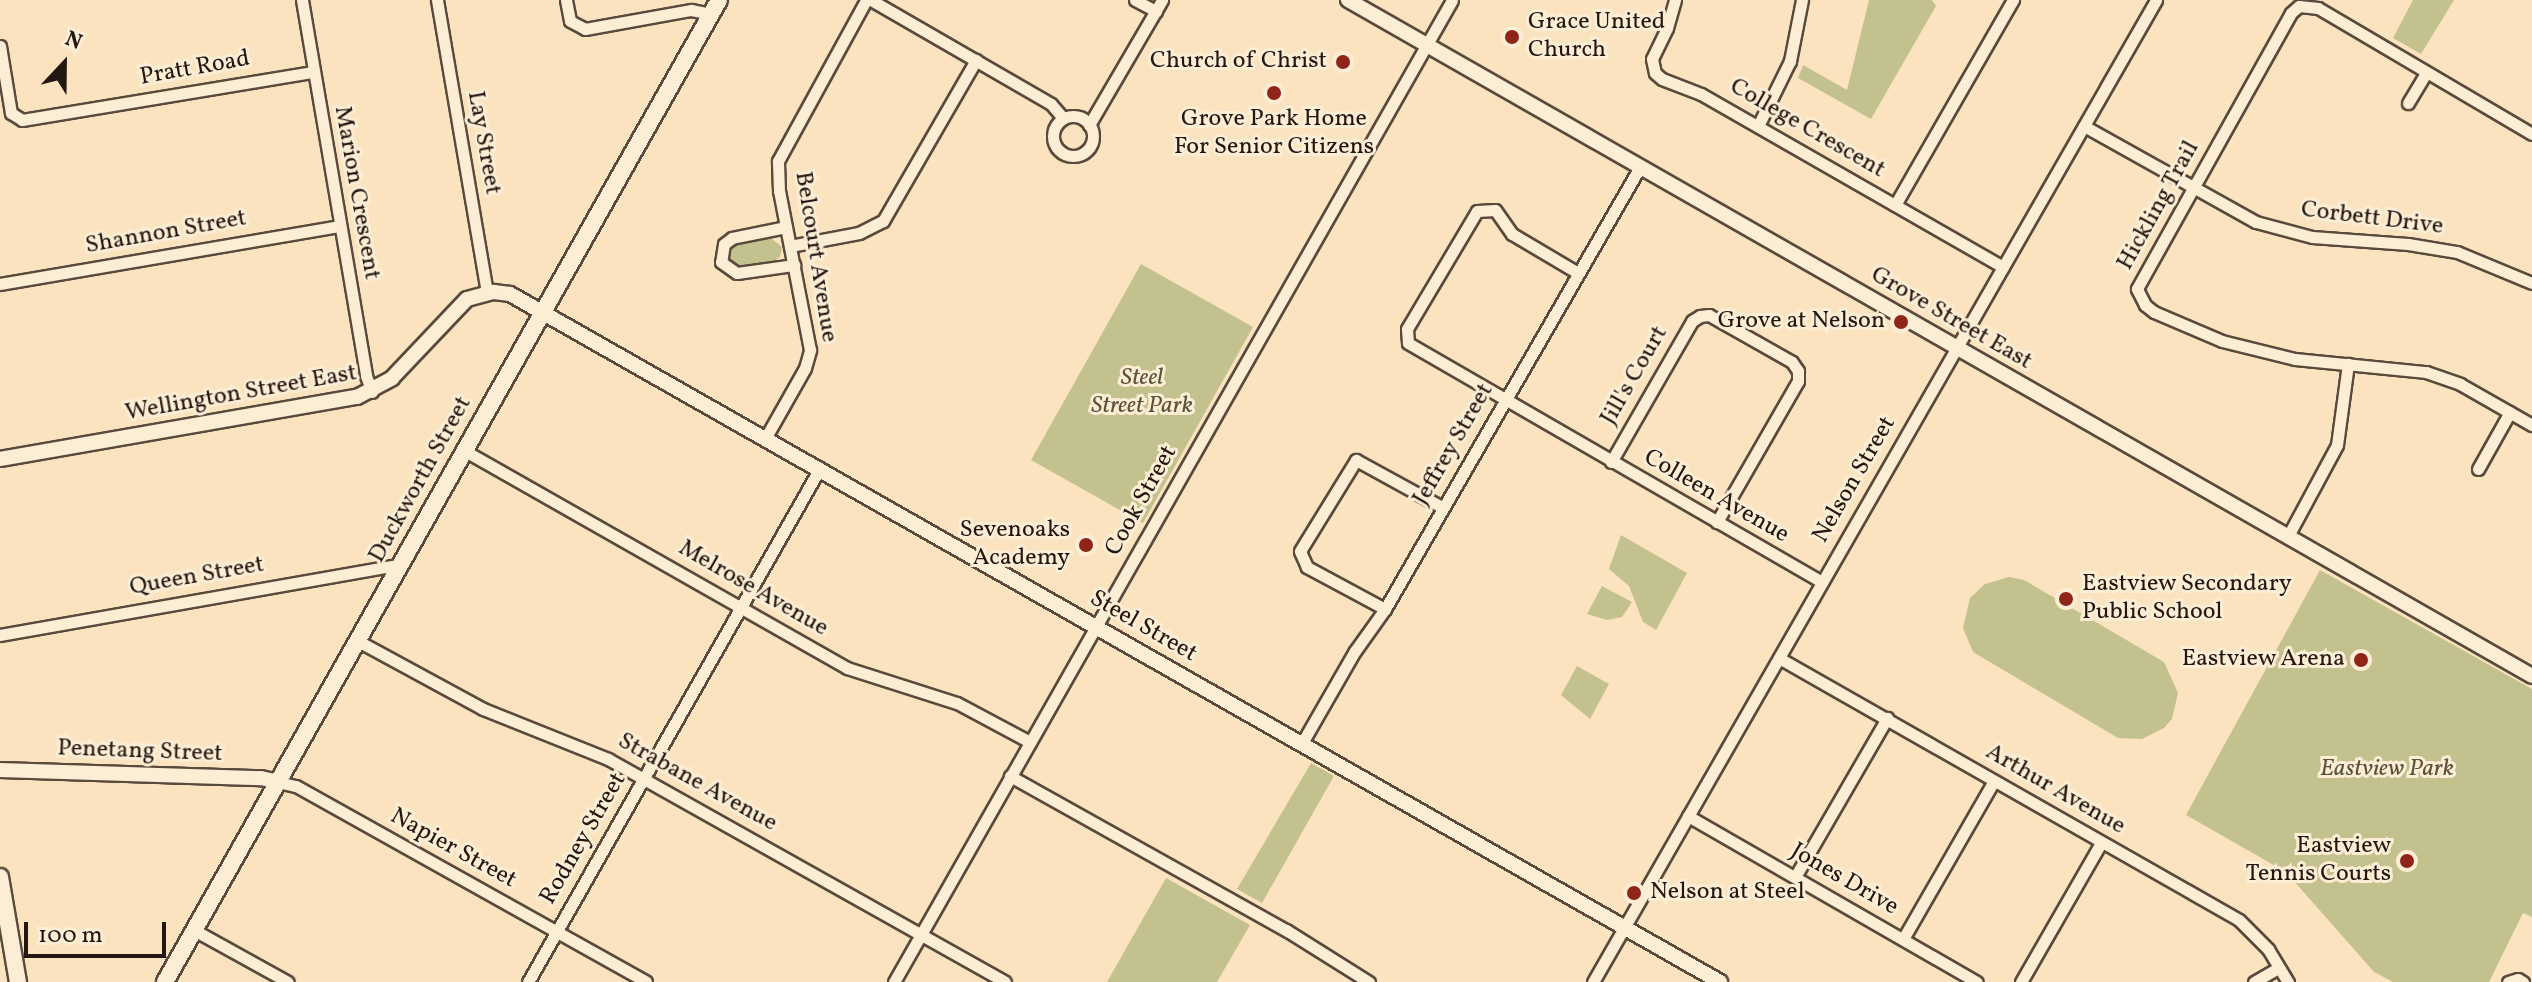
<!DOCTYPE html>
<html>
<head>
<meta charset="utf-8">
<style>
	body { margin:0 }
	#map { position:relative; width:2532px; height:982px; overflow:hidden; background:#fbe3bf; font-family:Vollkorn,serif }
	div>[style] { position:absolute }
	.green>* { inset:0; background:#c3c28f }
	.roads { filter:drop-shadow(2px 0 #584a3c) drop-shadow(-2px 0 #584a3c) drop-shadow(0 2px #584a3c) drop-shadow(0 -2px #584a3c) }
	.minor>* { height:11px; margin:-5.5px; padding:0 5.5px; transform-origin:5.5px; border-radius:5.5px; background:#fcedd5 }
	.minor>.ring { margin:-5.5px; padding:0; box-sizing:content-box; background:none; border:11px solid #fcedd5; border-radius:50% }
	.tertiary>* { height:14px; margin:-7px; padding:0 7px; transform-origin:7px; border-radius:7px; background:#fcedd5 }
	.secondary>* { height:16px; margin:-8px; padding:0 8px; transform-origin:8px; border-radius:8px; background:#fcedd5 }
	.dots>* { width:22px; height:22px; translate:-50% -50%; box-sizing:border-box; border:4px solid #fcedd5; border-radius:50% }
	span { translate:-50% -50%; white-space:nowrap; text-align:center; line-height:1.15; -webkit-text-stroke:6px #fcedd5; paint-order:stroke }
	.poi-label { font-size:24px; color:#221711 }
	.left { translate:0 -50%; text-align:left }
	.right { translate:-100% -50%; text-align:right }
	.street-label { font-size:24px; color:#221711 }
	.park-label { font-size:24px; color:#5a533d; font-style:italic }
	.north { position:absolute; left:24px; top:24px; width:80px; height:80px; -webkit-text-stroke:6px #fcedd5; paint-order:stroke; rotate:22deg; font-size:22px; font-weight:700; line-height:32px; text-align:center; color:#221711 }
	.north::after { content:''; display:block; margin:auto; width:28px; height:36px; background:#221711; clip-path:polygon(50% 0,100% 100%,50% 72%,0 100%) }
	.scale { position:absolute; left:24px; top:922px; width:142px; height:36px; box-sizing:border-box; border:4px solid #221711; border-top:0; padding-left:10px; font-size:24px; line-height:28px; white-space:nowrap; color:#221711; -webkit-text-stroke:6px #fcedd5; paint-order:stroke }
</style>
</head>
<body>
<div id="map">
	<div class="green">
		<div style="clip-path:polygon(1869px 0,1932px 0,1936px 6px,1871px 119px,1798px 78px,1803px 65px,1847px 90px)"></div>
		<div style="clip-path:polygon(2413px 0,2454px 0,2421px 54px,2393px 38px)"></div>
		<div style="clip-path:polygon(771px 238px,782px 247px,780px 257px,774px 261px,738px 268px,726px 260px,734px 245px)"></div>
		<div style="clip-path:polygon(1141px 264px,1253px 327px,1143px 523px,1031px 460px)"></div>
		<div style="clip-path:polygon(1621px 535px,1687px 573px,1656px 630px,1643px 622px,1629px 586px,1609px 569px)"></div>
		<div style="clip-path:polygon(2320px 570px,2532px 689px,2532px 917px,2523px 913px,2489px 982px,2393px 982px,2374px 972px,2286px 872px,2186px 815px)"></div>
		<div style="clip-path:polygon(2009px 577px,2024px 580px,2164px 662px,2178px 693px,2172px 719px,2164px 728px,2142px 739px,2118px 738px,1973px 652px,1963px 628px,1970px 598px,1985px 584px)"></div>
		<div style="clip-path:polygon(1602px 586px,1632px 602px,1622px 617px,1607px 620px,1587px 614px)"></div>
		<div style="clip-path:polygon(1577px 666px,1609px 684px,1590px 719px,1561px 695px)"></div>
		<div style="clip-path:polygon(1311px 763px,1334px 776px,1262px 903px,1237px 889px)"></div>
		<div style="clip-path:polygon(1166px 878px,1250px 925px,1217px 982px,1107px 982px)"></div>
	</div>
	<div class="roads">
		<div class="minor">
			<div style="left:302px;top:0;width:381px;rotate:80.3deg"></div>
			<div style="left:366px;top:376px;width:17px;rotate:69deg"></div>
			<div style="left:437px;top:0;width:297px;rotate:80.3deg"></div>
			<div style="left:566px;top:0;width:21px;rotate:79deg"></div>
			<div style="left:570px;top:21px;width:17px;rotate:28deg"></div>
			<div style="left:585px;top:29px;width:108px;rotate:-10.2deg"></div>
			<div style="left:691px;top:10px;width:20px;rotate:11deg"></div>
			<div style="left:871px;top:0;width:208px;rotate:30deg"></div>
			<div style="left:1051px;top:104px;width:18px;rotate:49deg"></div>
			<div style="left:1135px;top:0;width:24px;rotate:28deg"></div>
			<div style="left:1675px;top:0;width:29px;rotate:106deg"></div>
			<div style="left:1667px;top:28px;width:34px;rotate:116deg"></div>
			<div style="left:1652px;top:59px;width:14px;rotate:78deg"></div>
			<div style="left:1655px;top:73px;width:9px;rotate:41deg"></div>
			<div style="left:1662px;top:79px;width:42px;rotate:21deg"></div>
			<div style="left:1701px;top:94px;width:348px;rotate:29.8deg"></div>
			<div style="left:0;top:46px;width:68px;rotate:80.7deg"></div>
			<div style="left:11px;top:113px;width:13px;rotate:32deg"></div>
			<div style="left:22px;top:120px;width:295px;rotate:-9.4deg"></div>
			<div style="left:2408px;top:103px;width:35px;rotate:-59deg"></div>
			<div class="ring" style="left:1053px;top:116px;width:29px;height:29px"></div>
			<div style="left:1089px;top:125px;width:145px;rotate:-59.7deg"></div>
			<div style="left:1758px;top:126px;width:72px;rotate:-63.8deg"></div>
			<div style="left:1790px;top:61px;width:62px;rotate:-78.9deg"></div>
			<div style="left:2084px;top:126px;width:197px;rotate:29.2deg"></div>
			<div style="left:2256px;top:222px;width:58px;rotate:15deg"></div>
			<div style="left:2312px;top:237px;width:96px;rotate:4.2deg"></div>
			<div style="left:2408px;top:244px;width:50px;rotate:9.3deg"></div>
			<div style="left:2457px;top:252px;width:81px;rotate:22.5deg"></div>
			<div style="left:2532px;top:134px;width:248px;rotate:-149.5deg"></div>
			<div style="left:2318px;top:8px;width:19px;rotate:-174deg"></div>
			<div style="left:2299px;top:6px;width:11px;rotate:139deg"></div>
			<div style="left:2291px;top:13px;width:316px;rotate:119.2deg"></div>
			<div style="left:2137px;top:289px;width:18px;rotate:63deg"></div>
			<div style="left:2145px;top:305px;width:11px;rotate:38deg"></div>
			<div style="left:2154px;top:312px;width:74px;rotate:23.1deg"></div>
			<div style="left:2222px;top:341px;width:75px;rotate:13.9deg"></div>
			<div style="left:2295px;top:359px;width:132px;rotate:5.7deg"></div>
			<div style="left:2426px;top:372px;width:36px;rotate:19deg"></div>
			<div style="left:2460px;top:384px;width:83px;rotate:29.7deg"></div>
			<div style="left:1895px;top:205px;width:237px;rotate:-60.1deg"></div>
			<div style="left:786px;top:227px;width:55px;rotate:168.5deg"></div>
			<div style="left:732px;top:238px;width:10px;rotate:143deg"></div>
			<div style="left:724px;top:244px;width:18px;rotate:99deg"></div>
			<div style="left:721px;top:262px;width:19px;rotate:35deg"></div>
			<div style="left:737px;top:273px;width:58px;rotate:-8deg"></div>
			<div style="left:790px;top:246px;width:70px;rotate:-10.7deg"></div>
			<div style="left:859px;top:233px;width:27px;rotate:-27deg"></div>
			<div style="left:883px;top:221px;width:186px;rotate:-60deg"></div>
			<div style="left:1578px;top:273px;width:77px;rotate:-149.4deg"></div>
			<div style="left:1512px;top:234px;width:29px;rotate:-125deg"></div>
			<div style="left:1495px;top:210px;width:18px;rotate:177deg"></div>
			<div style="left:1477px;top:211px;width:137px;rotate:120.7deg"></div>
			<div style="left:1407px;top:329px;width:14px;rotate:86deg"></div>
			<div style="left:1408px;top:343px;width:478px;rotate:30deg"></div>
			<div style="left:0;top:284px;width:344px;rotate:-9.7deg"></div>
			<div style="left:766px;top:437px;width:79px;rotate:-60.5deg"></div>
			<div style="left:805px;top:368px;width:19px;rotate:-74deg"></div>
			<div style="left:810px;top:350px;width:162px;rotate:-101deg"></div>
			<div style="left:779px;top:191px;width:30px;rotate:-92deg"></div>
			<div style="left:778px;top:161px;width:183px;rotate:-61.3deg"></div>
			<div style="left:465px;top:451px;width:439px;rotate:29.6deg"></div>
			<div style="left:847px;top:668px;width:115px;rotate:17.7deg"></div>
			<div style="left:957px;top:703px;width:83px;rotate:28.1deg"></div>
			<div style="left:1611px;top:462px;width:163px;rotate:-60.1deg"></div>
			<div style="left:1692px;top:321px;width:9px;rotate:-32deg"></div>
			<div style="left:1700px;top:316px;width:9px;rotate:-6deg"></div>
			<div style="left:1709px;top:315px;width:95px;rotate:29.5deg"></div>
			<div style="left:1792px;top:362px;width:11px;rotate:56deg"></div>
			<div style="left:1798px;top:371px;width:10px;rotate:90deg"></div>
			<div style="left:1798px;top:381px;width:163px;rotate:119.9deg"></div>
			<div style="left:2478px;top:469px;width:65px;rotate:-60.7deg"></div>
			<div style="left:2288px;top:536px;width:103px;rotate:-61.7deg"></div>
			<div style="left:2337px;top:445px;width:82px;rotate:-82.3deg"></div>
			<div style="left:1385px;top:609px;width:89px;rotate:-151.7deg"></div>
			<div style="left:1307px;top:567px;width:17px;rotate:-114deg"></div>
			<div style="left:1300px;top:551px;width:107px;rotate:-58.4deg"></div>
			<div style="left:1356px;top:460px;width:98px;rotate:28.7deg"></div>
			<div style="left:0;top:635px;width:407px;rotate:-10deg"></div>
			<div style="left:358px;top:641px;width:142px;rotate:28.5deg"></div>
			<div style="left:483px;top:709px;width:135px;rotate:21.8deg"></div>
			<div style="left:608px;top:759px;width:455px;rotate:29.3deg"></div>
			<div style="left:1779px;top:658px;width:529px;rotate:29.66deg"></div>
			<div style="left:2239px;top:920px;width:41px;rotate:45deg"></div>
			<div style="left:2268px;top:949px;width:39px;rotate:59deg"></div>
			<div style="left:1302px;top:743px;width:106px;rotate:-60.1deg"></div>
			<div style="left:1355px;top:651px;width:52px;rotate:-54.5deg"></div>
			<div style="left:1385px;top:609px;width:510px;rotate:-60.02deg"></div>
			<div style="left:1010px;top:776px;width:316px;rotate:29.2deg"></div>
			<div style="left:1286px;top:930px;width:98px;rotate:32.1deg"></div>
			<div style="left:278px;top:782px;width:18px;rotate:13deg"></div>
			<div style="left:296px;top:786px;width:401px;rotate:29.2deg"></div>
			<div style="left:1688px;top:816px;width:333px;rotate:29.9deg"></div>
			<div style="left:1795px;top:877px;width:184px;rotate:-59.9deg"></div>
			<div style="left:194px;top:930px;width:107px;rotate:29deg"></div>
			<div style="left:1903px;top:939px;width:182px;rotate:-60.1deg"></div>
			<div style="left:528px;top:982px;width:591px;rotate:-60.4deg"></div>
			<div style="left:894px;top:982px;width:1129px;rotate:-60.39deg"></div>
			<div style="left:1593px;top:982px;width:1132px;rotate:-60.17deg"></div>
			<div style="left:2021px;top:982px;width:160px;rotate:-60.1deg"></div>
			<div style="left:2254px;top:982px;width:28px;rotate:-30deg"></div>
			<div style="left:2508px;top:982px;width:10px;rotate:-17deg"></div>
			<div style="left:2518px;top:979px;width:6px;rotate:31deg"></div>
		</div>
		<div class="tertiary">
			<div style="left:1348px;top:0;width:1363px;rotate:29.72deg"></div>
			<div style="left:0;top:459px;width:362px;rotate:-9.9deg"></div>
			<div style="left:357px;top:397px;width:40px;rotate:-28deg"></div>
			<div style="left:392px;top:378px;width:109px;rotate:-46.5deg"></div>
			<div style="left:467px;top:299px;width:28px;rotate:-15deg"></div>
			<div style="left:494px;top:292px;width:16px;rotate:7deg"></div>
			<div style="left:510px;top:294px;width:1392px;rotate:29.62deg"></div>
			<div style="left:0;top:770px;width:261px;rotate:1.8deg"></div>
			<div style="left:261px;top:778px;width:17px;rotate:13deg"></div>
		</div>
		<div class="secondary">
			<div style="left:0;top:877px;width:107px;rotate:80.3deg"></div>
			<div style="left:165px;top:982px;width:1127px;rotate:-60.57deg"></div>
		</div>
	</div>
	<div class="dots">
		<div style="left:1512px;top:37px;background:#8f2418"></div>
		<div style="left:1343px;top:62px;background:#8f2418"></div>
		<div style="left:1274px;top:93px;background:#8f2418"></div>
		<div style="left:1901px;top:322px;background:#8f2418"></div>
		<div style="left:1086px;top:545px;background:#8f2418"></div>
		<div style="left:2066px;top:599px;background:#8f2418"></div>
		<div style="left:2361px;top:660px;background:#8f2418"></div>
		<div style="left:2407px;top:861px;background:#8f2418"></div>
		<div style="left:1634px;top:893px;background:#8f2418"></div>
	</div>
	<div class="poi-label">
		<span class="left" style="left:1528px;top:37px">Grace United<br>Church</span>
		<span class="right" style="left:1327px;top:62px">Church of Christ</span>
		<span style="left:1274px;top:134px">Grove Park Home<br>For Senior Citizens</span>
		<span class="right" style="left:1885px;top:322px">Grove at Nelson</span>
		<span class="right" style="left:1070px;top:545px">Sevenoaks<br>Academy</span>
		<span class="left" style="left:2082px;top:599px">Eastview Secondary<br>Public School</span>
		<span class="right" style="left:2345px;top:660px">Eastview Arena</span>
		<span class="right" style="left:2391px;top:861px">Eastview<br>Tennis Courts</span>
		<span class="left" style="left:1650px;top:893px">Nelson at Steel</span>
	</div>
	<div class="street-label">
		<span style="left:195px;top:69px;rotate:-10deg">Pratt Road</span>
		<span style="left:1807px;top:129px;rotate:30deg">College Crescent</span>
		<span style="left:483px;top:143px;rotate:80deg">Lay Street</span>
		<span style="left:356px;top:193px;rotate:80deg">Marion Crescent</span>
		<span style="left:2159px;top:206px;rotate:-61deg">Hickling Trail</span>
		<span style="left:2372px;top:219px;rotate:7deg">Corbett Drive</span>
		<span style="left:166px;top:233px;rotate:-10deg">Shannon Street</span>
		<span style="left:815px;top:257px;rotate:81deg">Belcourt Avenue</span>
		<span style="left:1951px;top:319px;rotate:30deg">Grove Street East</span>
		<span style="left:1635px;top:376px;rotate:-60deg">Jill's Court</span>
		<span style="left:241px;top:394px;rotate:-10deg">Wellington Street East</span>
		<span style="left:1454px;top:445px;rotate:-60deg">Jeffrey Street</span>
		<span style="left:421px;top:480px;rotate:-61deg">Duckworth Street</span>
		<span style="left:1855px;top:480px;rotate:-60deg">Nelson Street</span>
		<span style="left:1716px;top:497px;rotate:30deg">Colleen Avenue</span>
		<span style="left:1142px;top:501px;rotate:-61deg">Cook Street</span>
		<span style="left:197px;top:577px;rotate:-10deg">Queen Street</span>
		<span style="left:753px;top:589px;rotate:30deg">Melrose Avenue</span>
		<span style="left:1143px;top:627px;rotate:30deg">Steel Street</span>
		<span style="left:140px;top:752px;rotate:2deg">Penetang Street</span>
		<span style="left:697px;top:783px;rotate:29deg">Strabane Avenue</span>
		<span style="left:2055px;top:790px;rotate:30deg">Arthur Avenue</span>
		<span style="left:584px;top:839px;rotate:-60deg">Rodney Street</span>
		<span style="left:453px;top:849px;rotate:29deg">Napier Street</span>
		<span style="left:1844px;top:880px;rotate:30deg">Jones Drive</span>
	</div>
	<div class="park-label">
		<span style="left:1142px;top:393px">Steel<br>Street Park</span>
		<span style="left:2387px;top:770px">Eastview Park</span>
	</div>
	<div class="north">N</div>
	<div class="scale">100 m</div>
</div>
</body>
</html>
